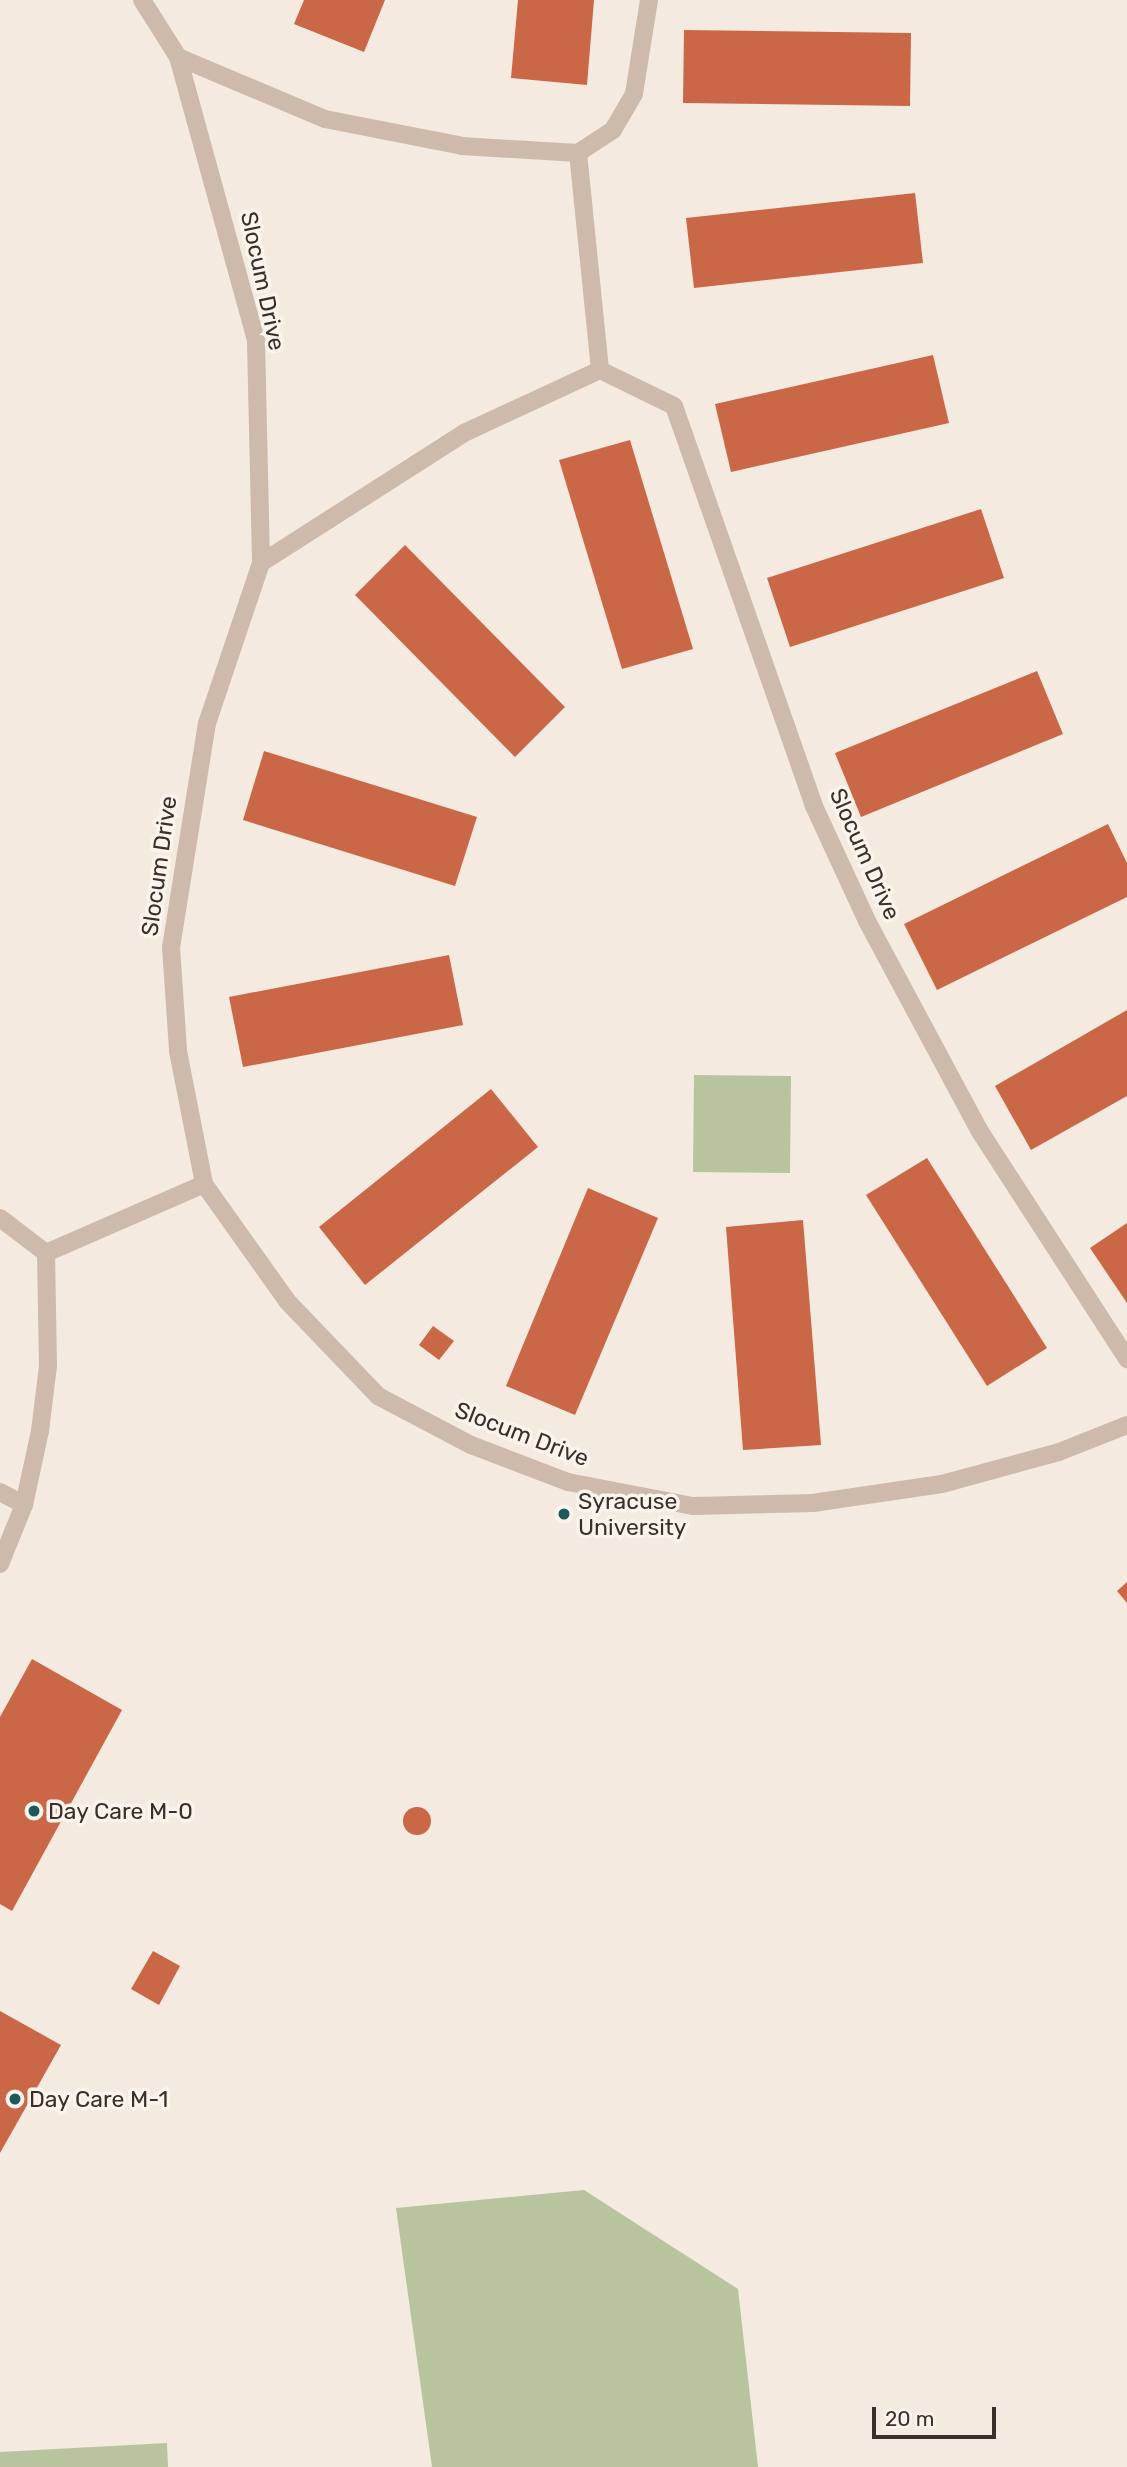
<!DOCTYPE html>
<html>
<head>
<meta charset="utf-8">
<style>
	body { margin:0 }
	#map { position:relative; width:1127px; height:2467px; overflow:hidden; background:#f4eadf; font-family:Rubik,sans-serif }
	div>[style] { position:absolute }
	.green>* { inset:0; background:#b7c49e }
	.building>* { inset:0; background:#c96747 }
	.round { border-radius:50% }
	.minor>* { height:18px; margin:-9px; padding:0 9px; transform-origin:9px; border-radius:9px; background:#cdbaaa }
	.dots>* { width:19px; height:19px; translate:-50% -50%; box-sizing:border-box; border:4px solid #fbf4ec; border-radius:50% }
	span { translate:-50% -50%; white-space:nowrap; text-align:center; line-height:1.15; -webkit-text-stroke:7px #fbf4ec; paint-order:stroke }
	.street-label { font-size:23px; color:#3a2f2a }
	.poi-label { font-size:23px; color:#3a2f2a }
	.left { translate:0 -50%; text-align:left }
	.scale { position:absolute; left:872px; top:2407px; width:124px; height:32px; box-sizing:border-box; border:4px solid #3a2f2a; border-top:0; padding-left:9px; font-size:21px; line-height:24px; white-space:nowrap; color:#3a2f2a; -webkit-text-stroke:5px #fbf4ec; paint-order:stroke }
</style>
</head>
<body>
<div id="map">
	<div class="green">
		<div style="clip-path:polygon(694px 1075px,791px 1076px,790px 1173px,693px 1172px)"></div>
		<div style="clip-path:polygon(584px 2190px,738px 2289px,758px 2467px,432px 2467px,396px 2208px)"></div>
		<div style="clip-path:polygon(167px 2443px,168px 2467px,0 2467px,0 2452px)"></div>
	</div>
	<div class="building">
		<div style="clip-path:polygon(304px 0,385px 0,364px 52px,294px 24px)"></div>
		<div style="clip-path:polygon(518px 0,594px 0,587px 85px,511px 78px)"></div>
		<div style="clip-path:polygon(684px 30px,911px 33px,910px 106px,683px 103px)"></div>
		<div style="clip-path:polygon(915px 193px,923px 263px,694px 288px,686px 218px)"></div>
		<div style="clip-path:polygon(933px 355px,949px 423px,731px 472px,715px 404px)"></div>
		<div style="clip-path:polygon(630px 440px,693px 649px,622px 669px,559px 460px)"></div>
		<div style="clip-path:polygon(981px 509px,1004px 578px,790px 647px,767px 578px)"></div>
		<div style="clip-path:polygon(405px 545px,565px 707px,515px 757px,355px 595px)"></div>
		<div style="clip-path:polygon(1037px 671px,1063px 734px,861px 817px,835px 753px)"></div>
		<div style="clip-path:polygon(264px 751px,477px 817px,455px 886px,243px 820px)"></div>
		<div style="clip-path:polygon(1108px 824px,1127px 863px,1127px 897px,937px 990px,904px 924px)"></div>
		<div style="clip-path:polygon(449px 955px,463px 1025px,243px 1067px,229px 997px)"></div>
		<div style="clip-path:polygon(1127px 1010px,1127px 1096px,1031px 1150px,995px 1086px)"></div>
		<div style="clip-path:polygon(491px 1089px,538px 1147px,365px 1285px,319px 1227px)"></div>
		<div style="clip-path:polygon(927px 1158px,1047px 1348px,987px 1386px,866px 1195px)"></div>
		<div style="clip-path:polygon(588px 1188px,658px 1218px,575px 1415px,506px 1386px)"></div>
		<div style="clip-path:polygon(803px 1220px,821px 1445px,743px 1450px,726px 1227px)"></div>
		<div style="clip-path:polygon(1127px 1223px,1127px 1303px,1090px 1248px)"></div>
		<div style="clip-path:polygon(433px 1326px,454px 1341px,439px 1360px,419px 1345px)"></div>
		<div style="clip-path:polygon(1127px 1582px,1127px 1603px,1117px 1591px)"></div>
		<div style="clip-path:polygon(32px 1659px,122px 1710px,12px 1911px,0 1904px,0 1717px)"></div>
		<div class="round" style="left:403px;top:1807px;width:28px;height:28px"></div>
		<div style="clip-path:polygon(153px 1951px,180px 1966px,159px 2005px,131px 1989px)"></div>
		<div style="clip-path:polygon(0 2011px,61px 2045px,0 2153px)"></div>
	</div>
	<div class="minor">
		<div style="left:142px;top:0;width:67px;rotate:57.7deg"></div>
		<div style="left:178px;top:57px;width:295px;rotate:74.6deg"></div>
		<div style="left:256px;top:341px;width:222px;rotate:88.7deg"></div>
		<div style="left:261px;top:563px;width:169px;rotate:108.6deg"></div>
		<div style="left:207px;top:723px;width:227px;rotate:99.1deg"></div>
		<div style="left:171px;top:947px;width:104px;rotate:86.1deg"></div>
		<div style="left:178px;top:1051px;width:136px;rotate:78.9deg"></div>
		<div style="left:204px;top:1184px;width:143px;rotate:54.6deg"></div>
		<div style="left:287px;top:1301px;width:132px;rotate:46.2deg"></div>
		<div style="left:378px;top:1396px;width:105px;rotate:27.8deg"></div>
		<div style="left:471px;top:1445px;width:104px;rotate:20.9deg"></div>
		<div style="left:568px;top:1482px;width:127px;rotate:10.9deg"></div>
		<div style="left:693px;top:1506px;width:120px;rotate:-1.4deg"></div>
		<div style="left:813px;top:1503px;width:130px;rotate:-8.4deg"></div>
		<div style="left:942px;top:1484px;width:121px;rotate:-15.3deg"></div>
		<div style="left:1059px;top:1452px;width:73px;rotate:-21.7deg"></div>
		<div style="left:649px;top:0;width:95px;rotate:99.1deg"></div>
		<div style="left:634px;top:94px;width:42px;rotate:120.3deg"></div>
		<div style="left:613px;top:130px;width:42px;rotate:146.7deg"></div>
		<div style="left:578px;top:153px;width:218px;rotate:84.2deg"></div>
		<div style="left:600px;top:370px;width:82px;rotate:25.9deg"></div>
		<div style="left:674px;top:406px;width:422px;rotate:70.7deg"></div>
		<div style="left:813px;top:804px;width:129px;rotate:65.2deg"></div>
		<div style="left:867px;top:921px;width:237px;rotate:61.8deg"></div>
		<div style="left:979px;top:1130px;width:273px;rotate:57.1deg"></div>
		<div style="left:178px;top:57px;width:160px;rotate:22.9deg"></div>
		<div style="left:325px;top:119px;width:140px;rotate:11.1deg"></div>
		<div style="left:462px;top:146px;width:116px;rotate:3.5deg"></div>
		<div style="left:261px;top:563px;width:241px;rotate:-32.6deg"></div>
		<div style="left:464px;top:433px;width:150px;rotate:-24.9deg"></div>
		<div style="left:0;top:1218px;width:58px;rotate:37.3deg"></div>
		<div style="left:46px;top:1253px;width:172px;rotate:-23.6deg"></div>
		<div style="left:0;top:1492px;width:27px;rotate:28deg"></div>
		<div style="left:0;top:1564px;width:64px;rotate:-67.9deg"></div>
		<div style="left:24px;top:1505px;width:76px;rotate:-77.8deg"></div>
		<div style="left:40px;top:1431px;width:65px;rotate:-83deg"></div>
		<div style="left:48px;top:1366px;width:113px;rotate:-91deg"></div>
	</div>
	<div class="dots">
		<div style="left:564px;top:1514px;background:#1e595d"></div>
		<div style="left:34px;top:1811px;background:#1e595d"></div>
		<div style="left:15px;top:2099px;background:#1e595d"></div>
	</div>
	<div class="street-label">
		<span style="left:263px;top:281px;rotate:78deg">Slocum Drive</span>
		<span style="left:865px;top:854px;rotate:66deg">Slocum Drive</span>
		<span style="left:159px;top:866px;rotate:-82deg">Slocum Drive</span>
		<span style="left:522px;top:1434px;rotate:21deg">Slocum Drive</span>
	</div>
	<div class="poi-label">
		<span class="left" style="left:578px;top:1514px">Syracuse<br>University</span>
		<span class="left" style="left:48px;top:1811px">Day Care M-0</span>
		<span class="left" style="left:29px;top:2099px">Day Care M-1</span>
	</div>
	<div class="scale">20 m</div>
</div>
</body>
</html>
